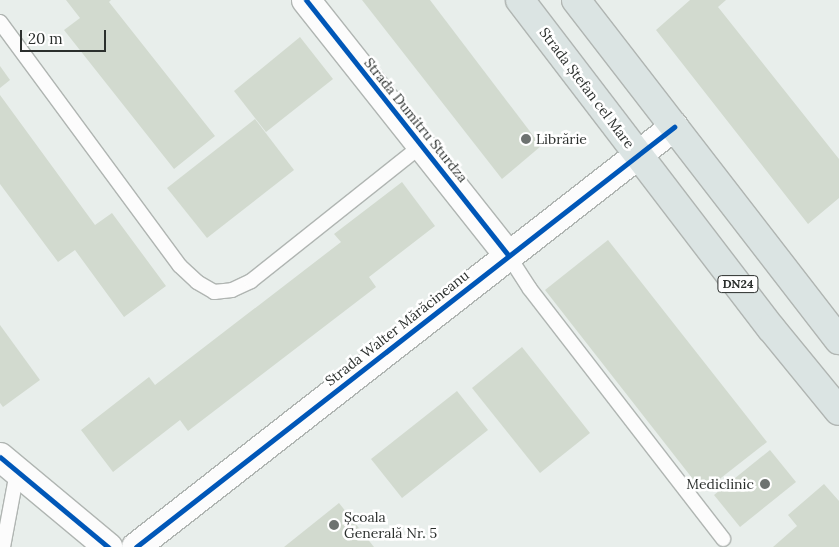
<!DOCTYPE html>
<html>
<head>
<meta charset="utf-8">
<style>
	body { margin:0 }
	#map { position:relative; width:839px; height:547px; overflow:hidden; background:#e8eeeb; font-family:Lora,serif }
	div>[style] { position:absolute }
	.building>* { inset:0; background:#d2dacf }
	.roads { filter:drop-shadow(1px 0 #b0b5b2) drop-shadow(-1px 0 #b0b5b2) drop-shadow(0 1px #b0b5b2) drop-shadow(0 -1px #b0b5b2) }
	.lane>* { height:14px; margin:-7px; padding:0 7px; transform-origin:7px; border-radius:7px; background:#fcfcfc }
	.street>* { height:28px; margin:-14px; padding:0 14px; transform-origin:14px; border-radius:14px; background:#fcfcfc }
	.primary>* { height:28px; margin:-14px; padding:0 14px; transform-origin:14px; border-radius:14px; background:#dbe4e3 }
	.cycleway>* { height:5px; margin:-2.5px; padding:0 2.5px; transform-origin:2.5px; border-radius:2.5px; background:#0057b8 }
	.dots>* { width:14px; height:14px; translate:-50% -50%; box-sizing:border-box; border:2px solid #fff; border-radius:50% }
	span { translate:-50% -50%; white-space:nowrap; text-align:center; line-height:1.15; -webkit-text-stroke:5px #fff; paint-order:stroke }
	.shield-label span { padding:1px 4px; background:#fff; border:1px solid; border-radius:4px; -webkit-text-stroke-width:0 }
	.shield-label { font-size:12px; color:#2b2f2d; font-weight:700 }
	.street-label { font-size:14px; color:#2b2f2d }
	.poi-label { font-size:14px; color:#2b2f2d }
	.left { translate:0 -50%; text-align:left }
	.right { translate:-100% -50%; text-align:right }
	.scale { position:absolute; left:20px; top:30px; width:86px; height:22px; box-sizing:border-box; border:2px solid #2b2f2d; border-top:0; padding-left:6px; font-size:15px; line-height:18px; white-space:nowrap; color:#2b2f2d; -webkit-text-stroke:4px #fff; paint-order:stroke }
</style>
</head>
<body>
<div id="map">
	<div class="building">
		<div style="clip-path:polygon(66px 0,111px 0,109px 2px,215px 136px,174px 169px,64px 30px,80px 18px)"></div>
		<div style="clip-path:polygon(362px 0,430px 0,541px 146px,502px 179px)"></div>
		<div style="clip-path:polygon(690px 0,726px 0,718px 7px,839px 159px,839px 198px,808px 224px,656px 30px)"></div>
		<div style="clip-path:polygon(300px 37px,333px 79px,266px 132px,234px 91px)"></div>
		<div style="clip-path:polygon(0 66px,10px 80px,0 88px)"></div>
		<div style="clip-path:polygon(0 95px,95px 225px,112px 213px,166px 286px,124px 317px,75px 250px,58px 262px,0 184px)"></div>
		<div style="clip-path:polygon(255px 119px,294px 170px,207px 238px,167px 188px)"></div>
		<div style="clip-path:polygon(402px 182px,435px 226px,369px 277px,376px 287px,188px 431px,180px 420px,113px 472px,81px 430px,149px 377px,155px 385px,341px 242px,334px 234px)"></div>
		<div style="clip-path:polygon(608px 240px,767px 442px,703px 492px,545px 290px)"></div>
		<div style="clip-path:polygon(0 325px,40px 380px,3px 407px,0 403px)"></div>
		<div style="clip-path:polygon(522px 347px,590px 433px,540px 473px,472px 388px)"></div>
		<div style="clip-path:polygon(457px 391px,488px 430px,402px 498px,371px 459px)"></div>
		<div style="clip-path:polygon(770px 450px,796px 482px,740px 527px,714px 495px)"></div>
		<div style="clip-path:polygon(824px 484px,839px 501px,839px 547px,773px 547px,797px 526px,788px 515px)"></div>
		<div style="clip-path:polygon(339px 503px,374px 547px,284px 547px)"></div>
	</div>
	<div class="roads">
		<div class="lane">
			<div style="left:0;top:22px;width:303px;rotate:53.6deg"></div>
			<div style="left:180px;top:266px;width:23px;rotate:43deg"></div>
			<div style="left:197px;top:282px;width:20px;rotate:30deg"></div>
			<div style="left:214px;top:292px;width:18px;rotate:-6deg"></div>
			<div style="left:232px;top:290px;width:21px;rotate:-25deg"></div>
			<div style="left:251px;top:281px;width:218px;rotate:-38.5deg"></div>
			<div style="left:508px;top:255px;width:40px;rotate:57.1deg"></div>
			<div style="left:530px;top:289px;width:316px;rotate:52.3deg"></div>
			<div style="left:3px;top:547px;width:76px;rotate:-79.4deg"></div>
		</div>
		<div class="street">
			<div style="left:306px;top:0;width:325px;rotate:51.6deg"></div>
			<div style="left:0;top:457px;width:141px;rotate:39.8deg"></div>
			<div style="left:136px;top:547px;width:683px;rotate:-37.98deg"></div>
		</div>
		<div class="primary">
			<div style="left:520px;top:0;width:413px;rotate:52.6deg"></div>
			<div style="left:771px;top:328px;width:107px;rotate:50.7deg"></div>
			<div style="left:576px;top:0;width:430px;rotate:52.3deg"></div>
		</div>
	</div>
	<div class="cycleway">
		<div style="left:306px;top:0;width:325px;rotate:51.6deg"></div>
		<div style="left:0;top:457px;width:141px;rotate:39.8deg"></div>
		<div style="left:136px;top:547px;width:683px;rotate:-37.98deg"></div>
	</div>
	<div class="dots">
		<div style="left:526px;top:139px;background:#6d7270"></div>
		<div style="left:765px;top:484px;background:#6d7270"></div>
		<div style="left:334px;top:525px;background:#6d7270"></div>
	</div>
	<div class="shield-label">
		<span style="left:738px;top:284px">DN24</span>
	</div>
	<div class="street-label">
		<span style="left:587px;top:88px;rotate:53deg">Strada Ștefan cel Mare</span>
		<span style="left:416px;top:120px;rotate:51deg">Strada Dumitru Sturdza</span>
		<span style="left:397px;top:328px;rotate:-38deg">Strada Walter Mărăcineanu</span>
	</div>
	<div class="poi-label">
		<span class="left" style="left:536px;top:139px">Librărie</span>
		<span class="right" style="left:754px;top:484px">Mediclinic</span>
		<span class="left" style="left:344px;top:525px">Școala<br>Generală Nr. 5</span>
	</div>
	<div class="scale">20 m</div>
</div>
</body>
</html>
